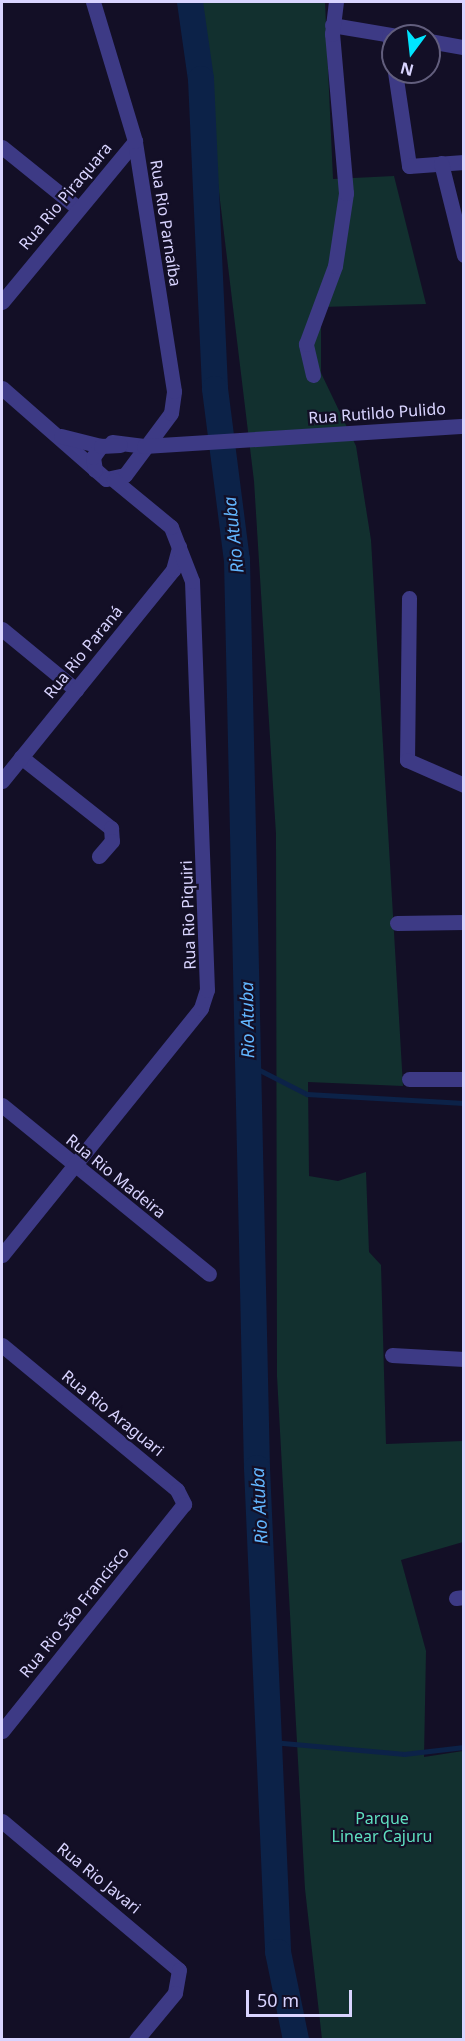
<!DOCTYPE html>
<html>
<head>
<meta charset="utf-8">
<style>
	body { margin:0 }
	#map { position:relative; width:465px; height:2041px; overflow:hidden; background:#130f26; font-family:"Noto Sans",sans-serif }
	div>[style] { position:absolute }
	.green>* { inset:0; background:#12302f }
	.stream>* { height:4.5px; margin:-2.25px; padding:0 2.25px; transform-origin:2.25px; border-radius:2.25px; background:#0c2248 }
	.river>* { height:26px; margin:-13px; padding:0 13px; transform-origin:13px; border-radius:13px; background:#0c2248 }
	.minor>* { height:15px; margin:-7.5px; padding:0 7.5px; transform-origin:7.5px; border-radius:7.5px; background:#3d3a85 }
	span { translate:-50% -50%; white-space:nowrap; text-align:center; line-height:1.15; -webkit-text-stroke:4.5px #130f26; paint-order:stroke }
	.street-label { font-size:16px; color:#d9d4ff }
	.park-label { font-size:16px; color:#5fe0c0 }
	.water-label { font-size:18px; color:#62b6ff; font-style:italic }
	.frame { position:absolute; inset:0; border:3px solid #d9d4ff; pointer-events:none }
	.north { position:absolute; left:381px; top:24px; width:60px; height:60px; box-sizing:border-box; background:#130f26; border:2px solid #625e7d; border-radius:50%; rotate:195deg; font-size:16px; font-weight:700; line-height:24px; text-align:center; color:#d9d4ff }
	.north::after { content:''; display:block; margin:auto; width:21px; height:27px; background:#00e5ff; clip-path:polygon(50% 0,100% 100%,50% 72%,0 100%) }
	.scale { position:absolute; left:246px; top:1990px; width:106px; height:27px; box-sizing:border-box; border:3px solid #d9d4ff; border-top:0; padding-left:8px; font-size:18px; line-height:21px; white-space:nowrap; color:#d9d4ff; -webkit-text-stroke:4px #130f26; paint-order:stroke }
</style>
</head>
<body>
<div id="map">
	<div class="green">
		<div style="clip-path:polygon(196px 2px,325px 2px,333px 179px,394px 176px,426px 304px,321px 307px,321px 373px,356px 446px,371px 540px,403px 1086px,308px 1082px,309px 1176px,338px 1181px,366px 1172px,369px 1252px,381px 1265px,386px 1444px,463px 1441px,463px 1542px,401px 1560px,426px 1651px,424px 1757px,463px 1751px,463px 2039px,322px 2039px,305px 1889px,277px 1376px,276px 834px,254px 481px)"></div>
	</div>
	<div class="stream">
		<div style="left:250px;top:1065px;width:64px;rotate:27deg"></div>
		<div style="left:307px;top:1094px;width:157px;rotate:3.3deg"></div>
		<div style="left:272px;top:1742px;width:133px;rotate:5.2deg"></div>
		<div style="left:404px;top:1754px;width:60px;rotate:-6.7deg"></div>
	</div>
	<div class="river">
		<div style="left:190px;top:2px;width:78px;rotate:81.9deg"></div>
		<div style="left:201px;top:79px;width:310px;rotate:87.4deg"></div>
		<div style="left:215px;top:389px;width:172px;rotate:82.7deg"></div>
		<div style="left:237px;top:560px;width:908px;rotate:88.74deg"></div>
		<div style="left:257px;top:1468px;width:484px;rotate:87.5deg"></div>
		<div style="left:278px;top:1952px;width:90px;rotate:78.4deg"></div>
	</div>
	<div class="minor">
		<div style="left:332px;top:25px;width:67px;rotate:9.5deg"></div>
		<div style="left:389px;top:35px;width:24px;rotate:81deg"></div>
		<div style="left:429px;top:41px;width:36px;rotate:10deg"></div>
		<div style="left:395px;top:72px;width:95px;rotate:81.5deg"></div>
		<div style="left:409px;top:166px;width:55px;rotate:-4.2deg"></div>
		<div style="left:2px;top:147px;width:97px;rotate:38.8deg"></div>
		<div style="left:441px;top:163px;width:95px;rotate:76deg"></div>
		<div style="left:2px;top:302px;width:209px;rotate:-50.4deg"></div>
		<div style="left:313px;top:375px;width:32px;rotate:-103deg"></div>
		<div style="left:306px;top:344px;width:83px;rotate:-69.6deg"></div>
		<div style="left:335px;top:266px;width:74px;rotate:-81.4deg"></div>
		<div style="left:346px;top:193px;width:160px;rotate:-95deg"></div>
		<div style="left:332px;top:34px;width:32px;rotate:-83deg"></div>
		<div style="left:2px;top:388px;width:138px;rotate:41.2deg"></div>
		<div style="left:106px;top:479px;width:19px;rotate:-12deg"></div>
		<div style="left:125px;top:475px;width:77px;rotate:-53.4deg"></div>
		<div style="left:171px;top:413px;width:22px;rotate:-82deg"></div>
		<div style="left:174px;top:391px;width:253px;rotate:-98.9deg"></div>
		<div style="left:135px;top:141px;width:145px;rotate:-106.8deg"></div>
		<div style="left:61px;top:436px;width:41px;rotate:14deg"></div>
		<div style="left:112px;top:442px;width:32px;rotate:7deg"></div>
		<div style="left:144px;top:446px;width:321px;rotate:-3.6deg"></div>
		<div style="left:95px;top:470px;width:13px;rotate:-99deg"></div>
		<div style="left:93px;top:457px;width:14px;rotate:-54deg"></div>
		<div style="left:101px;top:446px;width:19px;rotate:-3deg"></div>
		<div style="left:409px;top:598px;width:162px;rotate:90.7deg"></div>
		<div style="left:407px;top:760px;width:62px;rotate:23.7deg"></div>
		<div style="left:2px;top:629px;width:96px;rotate:39.5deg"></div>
		<div style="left:21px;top:757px;width:115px;rotate:38.3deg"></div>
		<div style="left:111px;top:828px;width:13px;rotate:86deg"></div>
		<div style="left:112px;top:841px;width:20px;rotate:131deg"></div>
		<div style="left:2px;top:781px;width:272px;rotate:-51deg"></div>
		<div style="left:173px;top:570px;width:24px;rotate:-75deg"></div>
		<div style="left:397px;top:923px;width:67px;rotate:-0.9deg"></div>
		<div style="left:409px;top:1079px;width:55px"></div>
		<div style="left:2px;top:1105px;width:267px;rotate:39.2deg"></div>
		<div style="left:2px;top:1255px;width:317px;rotate:-51.1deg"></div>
		<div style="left:201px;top:1008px;width:19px;rotate:-72deg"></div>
		<div style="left:207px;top:990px;width:409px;rotate:-92.1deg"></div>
		<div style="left:192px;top:581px;width:58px;rotate:-111.3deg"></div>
		<div style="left:171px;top:527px;width:74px;rotate:-140.5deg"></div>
		<div style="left:2px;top:1345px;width:227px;rotate:39.6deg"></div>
		<div style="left:177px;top:1490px;width:16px;rotate:63deg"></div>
		<div style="left:184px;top:1504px;width:291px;rotate:128.7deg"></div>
		<div style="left:392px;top:1355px;width:72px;rotate:3.2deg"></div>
		<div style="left:456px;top:1598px;width:8px;rotate:-7deg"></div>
		<div style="left:2px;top:1821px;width:231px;rotate:40.1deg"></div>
		<div style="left:179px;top:1970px;width:23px;rotate:100deg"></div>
		<div style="left:175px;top:1993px;width:61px;rotate:129.7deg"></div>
	</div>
	<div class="street-label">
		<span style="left:65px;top:196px;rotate:-50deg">Rua Rio Piraquara</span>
		<span style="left:166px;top:223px;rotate:81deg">Rua Rio Parnaíba</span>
		<span style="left:377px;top:413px;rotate:-4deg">Rua Rutildo Pulido</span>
		<span style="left:83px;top:652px;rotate:-51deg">Rua Rio Paraná</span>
		<span style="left:188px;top:915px;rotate:-92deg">Rua Rio Piquiri</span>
		<span style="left:116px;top:1176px;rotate:39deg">Rua Rio Madeira</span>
		<span style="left:113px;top:1413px;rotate:39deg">Rua Rio Araguari</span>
		<span style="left:74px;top:1612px;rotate:-51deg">Rua Rio São Francisco</span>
		<span style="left:99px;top:1878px;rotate:39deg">Rua Rio Javari</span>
	</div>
	<div class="park-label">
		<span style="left:382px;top:1827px">Parque<br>Linear Cajuru</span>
	</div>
	<div class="water-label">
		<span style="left:233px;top:535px;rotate:-96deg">Rio Atuba</span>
		<span style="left:247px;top:1020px;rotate:-91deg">Rio Atuba</span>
		<span style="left:259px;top:1506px;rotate:-93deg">Rio Atuba</span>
	</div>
	<div class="frame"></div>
	<div class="north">N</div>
	<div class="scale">50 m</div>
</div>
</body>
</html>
